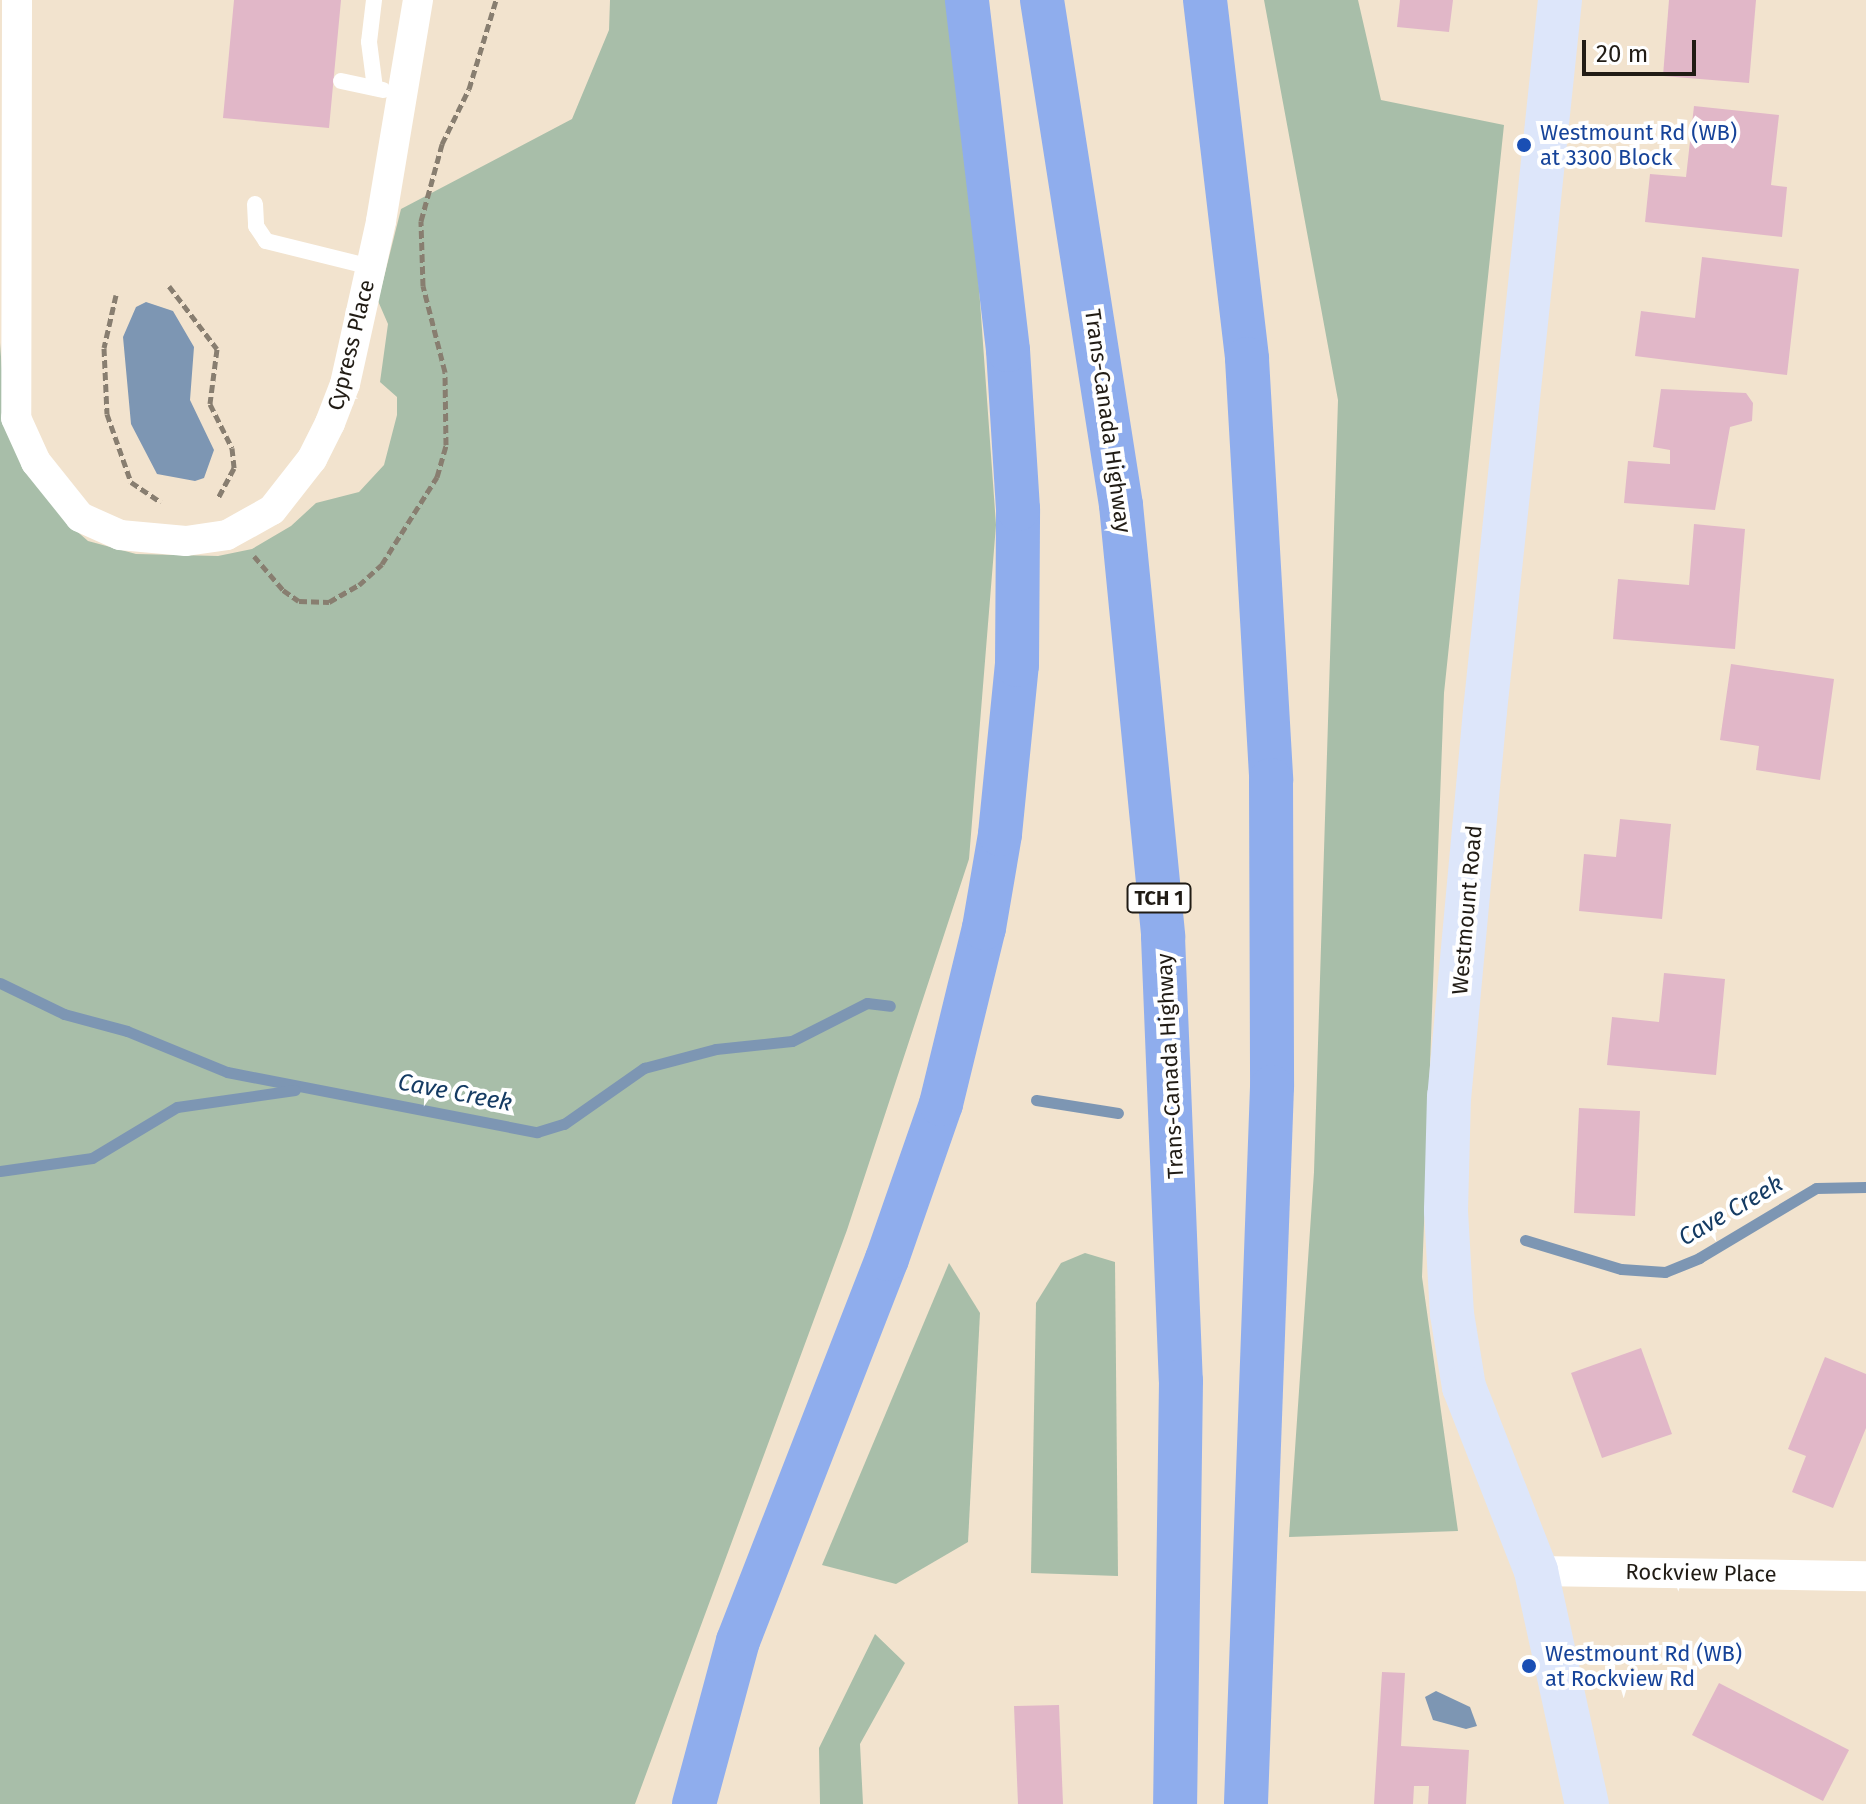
<!DOCTYPE html>
<html>
<head>
<meta charset="utf-8">
<style>
	body { margin:0 }
	#map { position:relative; width:1866px; height:1804px; overflow:hidden; background:#f2e3ce; font-family:"Fira Sans",sans-serif }
	div>[style] { position:absolute }
	.green>* { inset:0; background:#a8bea9 }
	.water>* { inset:0; background:#7d96b3 }
	.stream>* { height:11px; margin:-5.5px; padding:0 5.5px; transform-origin:5.5px; border-radius:5.5px; background:#7d96b3 }
	.building>* { inset:0; background:#e1b7c8 }
	.path>* { height:5px; margin-top:-2.5px; transform-origin:0; background:repeating-linear-gradient(90deg,#887e70 0 8px,transparent 0 12px) }
	.lane>* { height:16px; margin:-8px; padding:0 8px; transform-origin:8px; border-radius:8px; background:#fff }
	.street>* { height:30px; margin:-15px; padding:0 15px; transform-origin:15px; border-radius:15px; background:#fff }
	.secondary>* { height:44px; margin:-22px; padding:0 22px; transform-origin:22px; border-radius:22px; background:#dde6fa }
	.highway>* { height:44px; margin:-22px; padding:0 22px; transform-origin:22px; border-radius:22px; background:#8faded }
	.dots>* { width:22px; height:22px; translate:-50% -50%; box-sizing:border-box; border:4px solid #fff; border-radius:50% }
	span { translate:-50% -50%; white-space:nowrap; text-align:center; line-height:1.15; -webkit-text-stroke:8px #fff; paint-order:stroke }
	.shield-label span { padding:2px 6px; background:#fff; border:2px solid; border-radius:6px; -webkit-text-stroke-width:0 }
	.shield-label { font-size:20px; color:#211c15; font-weight:700 }
	.transit-label { font-size:22px; color:#164399 }
	.left { translate:0 -50%; text-align:left }
	.street-label { font-size:22px; color:#211c15 }
	.water-label { font-size:24px; color:#153b63; font-style:italic }
	.scale { position:absolute; left:1582px; top:40px; width:114px; height:36px; box-sizing:border-box; border:4px solid #211c15; border-top:0; padding-left:10px; font-size:24px; line-height:28px; white-space:nowrap; color:#211c15; -webkit-text-stroke:6px #fff; paint-order:stroke }
</style>
</head>
<body>
<div id="map">
	<div class="green">
		<div style="clip-path:polygon(610px 0,953px 0,965px 92px,996px 525px,969px 859px,847px 1230px,635px 1804px,0 1804px,0 343px,5px 412px,64px 520px,88px 541px,136px 554px,218px 556px,252px 549px,291px 526px,316px 503px,359px 492px,384px 465px,397px 415px,397px 397px,380px 382px,388px 324px,378px 301px,401px 209px,572px 119px,609px 30px)"></div>
		<div style="clip-path:polygon(1264px 0,1358px 0,1381px 100px,1504px 125px,1444px 693px,1422px 1277px,1458px 1531px,1289px 1537px,1314px 1172px,1338px 400px)"></div>
		<div style="clip-path:polygon(1085px 1253px,1115px 1262px,1118px 1576px,1031px 1573px,1036px 1303px,1061px 1263px)"></div>
		<div style="clip-path:polygon(949px 1263px,980px 1313px,968px 1542px,896px 1584px,822px 1565px)"></div>
		<div style="clip-path:polygon(875px 1634px,905px 1663px,860px 1744px,863px 1804px,820px 1804px,819px 1748px)"></div>
	</div>
	<div class="water">
		<div style="clip-path:polygon(146px 302px,173px 311px,194px 347px,190px 400px,214px 450px,204px 478px,195px 481px,157px 474px,131px 424px,123px 337px,136px 307px)"></div>
		<div style="clip-path:polygon(1436px 1691px,1470px 1707px,1477px 1726px,1466px 1729px,1433px 1720px,1425px 1697px)"></div>
	</div>
	<div class="stream">
		<div style="left:0;top:983px;width:71px;rotate:25.8deg"></div>
		<div style="left:64px;top:1014px;width:65px;rotate:15.1deg"></div>
		<div style="left:127px;top:1031px;width:108px;rotate:22.3deg"></div>
		<div style="left:227px;top:1072px;width:316px;rotate:11deg"></div>
		<div style="left:537px;top:1132px;width:28px;rotate:-17deg"></div>
		<div style="left:564px;top:1124px;width:98px;rotate:-35deg"></div>
		<div style="left:644px;top:1068px;width:74px;rotate:-14.8deg"></div>
		<div style="left:716px;top:1049px;width:76px;rotate:-6deg"></div>
		<div style="left:792px;top:1041px;width:84px;rotate:-26.9deg"></div>
		<div style="left:867px;top:1003px;width:23px;rotate:7deg"></div>
		<div style="left:1036px;top:1100px;width:83px;rotate:9deg"></div>
		<div style="left:0;top:1171px;width:93px;rotate:-8deg"></div>
		<div style="left:92px;top:1158px;width:99px;rotate:-31deg"></div>
		<div style="left:177px;top:1107px;width:119px;rotate:-8.2deg"></div>
		<div style="left:1525px;top:1240px;width:100px;rotate:16.8deg"></div>
		<div style="left:1621px;top:1269px;width:44px;rotate:3.9deg"></div>
		<div style="left:1665px;top:1272px;width:37px;rotate:-22deg"></div>
		<div style="left:1699px;top:1258px;width:136px;rotate:-30.9deg"></div>
		<div style="left:1816px;top:1188px;width:50px;rotate:-1.1deg"></div>
	</div>
	<div class="building">
		<div style="clip-path:polygon(234px 0,341px 0,329px 128px,223px 118px)"></div>
		<div style="clip-path:polygon(1400px 0,1453px 0,1449px 32px,1397px 27px)"></div>
		<div style="clip-path:polygon(1669px 0,1756px 0,1749px 83px,1663px 76px)"></div>
		<div style="clip-path:polygon(1694px 106px,1779px 115px,1771px 185px,1787px 187px,1782px 237px,1645px 222px,1650px 174px,1686px 177px)"></div>
		<div style="clip-path:polygon(1702px 257px,1799px 269px,1787px 375px,1635px 356px,1641px 311px,1695px 318px)"></div>
		<div style="clip-path:polygon(1661px 389px,1746px 393px,1753px 403px,1752px 421px,1730px 427px,1715px 510px,1624px 503px,1628px 461px,1670px 464px,1670px 450px,1653px 447px)"></div>
		<div style="clip-path:polygon(1694px 524px,1745px 529px,1735px 649px,1613px 639px,1618px 579px,1689px 585px)"></div>
		<div style="clip-path:polygon(1731px 664px,1834px 679px,1820px 780px,1756px 770px,1759px 746px,1720px 740px)"></div>
		<div style="clip-path:polygon(1620px 819px,1671px 824px,1662px 919px,1579px 911px,1584px 854px,1616px 857px)"></div>
		<div style="clip-path:polygon(1664px 973px,1725px 979px,1716px 1075px,1607px 1065px,1612px 1017px,1659px 1022px)"></div>
		<div style="clip-path:polygon(1579px 1108px,1640px 1111px,1635px 1216px,1574px 1213px)"></div>
		<div style="clip-path:polygon(1641px 1348px,1672px 1434px,1602px 1458px,1571px 1373px)"></div>
		<div style="clip-path:polygon(1825px 1357px,1866px 1374px,1866px 1428px,1833px 1508px,1792px 1492px,1806px 1456px,1788px 1449px)"></div>
		<div style="clip-path:polygon(1382px 1672px,1405px 1673px,1401px 1746px,1469px 1750px,1466px 1804px,1428px 1804px,1429px 1786px,1414px 1786px,1413px 1804px,1374px 1804px)"></div>
		<div style="clip-path:polygon(1719px 1683px,1849px 1750px,1823px 1801px,1692px 1735px)"></div>
		<div style="clip-path:polygon(1059px 1705px,1063px 1804px,1018px 1804px,1014px 1706px)"></div>
	</div>
	<div class="path">
		<div style="left:169px;top:286px;width:79px;rotate:52.7deg"></div>
		<div style="left:217px;top:349px;width:55px;rotate:97.3deg"></div>
		<div style="left:210px;top:404px;width:49px;rotate:63.4deg"></div>
		<div style="left:232px;top:448px;width:20px;rotate:84deg"></div>
		<div style="left:234px;top:468px;width:34px;rotate:118deg"></div>
		<div style="left:116px;top:295px;width:54px;rotate:102.8deg"></div>
		<div style="left:104px;top:348px;width:66px;rotate:87.4deg"></div>
		<div style="left:107px;top:414px;width:72px;rotate:70.6deg"></div>
		<div style="left:131px;top:482px;width:36px;rotate:34deg"></div>
		<div style="left:254px;top:556px;width:45px;rotate:49.5deg"></div>
		<div style="left:283px;top:590px;width:19px;rotate:35deg"></div>
		<div style="left:299px;top:601px;width:30px;rotate:2deg"></div>
		<div style="left:329px;top:602px;width:34px;rotate:-30deg"></div>
		<div style="left:359px;top:585px;width:31px;rotate:-42deg"></div>
		<div style="left:382px;top:564px;width:103px;rotate:-57.7deg"></div>
		<div style="left:437px;top:477px;width:33px;rotate:-74deg"></div>
		<div style="left:446px;top:445px;width:73px;rotate:-90.8deg"></div>
		<div style="left:445px;top:372px;width:89px;rotate:-104.3deg"></div>
		<div style="left:423px;top:286px;width:65px;rotate:-91.8deg"></div>
		<div style="left:421px;top:221px;width:80px;rotate:-74.7deg"></div>
		<div style="left:442px;top:144px;width:61px;rotate:-63.9deg"></div>
		<div style="left:469px;top:89px;width:93px;rotate:-73.1deg"></div>
	</div>
	<div class="lane">
		<div style="left:374px;top:0;width:42px;rotate:96.8deg"></div>
		<div style="left:369px;top:42px;width:46px;rotate:82.6deg"></div>
		<div style="left:341px;top:81px;width:43px;rotate:12.1deg"></div>
		<div style="left:255px;top:204px;width:22px;rotate:87deg"></div>
		<div style="left:256px;top:226px;width:18px;rotate:56deg"></div>
		<div style="left:266px;top:241px;width:108px;rotate:13.9deg"></div>
	</div>
	<div class="street">
		<div style="left:17px;top:0;width:418px;rotate:90.1deg"></div>
		<div style="left:16px;top:418px;width:48px;rotate:65.6deg"></div>
		<div style="left:36px;top:462px;width:70px;rotate:51.3deg"></div>
		<div style="left:80px;top:517px;width:44px;rotate:24.2deg"></div>
		<div style="left:120px;top:535px;width:66px;rotate:5.2deg"></div>
		<div style="left:186px;top:541px;width:41px;rotate:-8.3deg"></div>
		<div style="left:227px;top:535px;width:51px;rotate:-29.1deg"></div>
		<div style="left:272px;top:510px;width:65px;rotate:-51.9deg"></div>
		<div style="left:312px;top:459px;width:40px;rotate:-63.4deg"></div>
		<div style="left:330px;top:423px;width:42px;rotate:-69deg"></div>
		<div style="left:345px;top:384px;width:167px;rotate:-77.5deg"></div>
		<div style="left:381px;top:221px;width:224px;rotate:-80.5deg"></div>
		<div style="left:1536px;top:1571px;width:330px;rotate:0.9deg"></div>
	</div>
	<div class="secondary">
		<div style="left:1560px;top:0;width:715px;rotate:96.02deg"></div>
		<div style="left:1485px;top:711px;width:387px;rotate:95.3deg"></div>
		<div style="left:1449px;top:1096px;width:115px;rotate:91.5deg"></div>
		<div style="left:1446px;top:1211px;width:103px;rotate:86.7deg"></div>
		<div style="left:1452px;top:1314px;width:74px;rotate:80.7deg"></div>
		<div style="left:1464px;top:1387px;width:198px;rotate:68.6deg"></div>
		<div style="left:1536px;top:1571px;width:239px;rotate:77.7deg"></div>
	</div>
	<div class="highway">
		<div style="left:1042px;top:0;width:511px;rotate:81.11deg"></div>
		<div style="left:1121px;top:505px;width:434px;rotate:84.4deg"></div>
		<div style="left:1163px;top:937px;width:444px;rotate:87.7deg"></div>
		<div style="left:1181px;top:1381px;width:423px;rotate:90.8deg"></div>
		<div style="left:1205px;top:0;width:361px;rotate:83.3deg"></div>
		<div style="left:1247px;top:359px;width:422px;rotate:86.7deg"></div>
		<div style="left:1271px;top:780px;width:307px;rotate:89.8deg"></div>
		<div style="left:1272px;top:1087px;width:717px;rotate:92.08deg"></div>
		<div style="left:694px;top:1804px;width:169px;rotate:-74.9deg"></div>
		<div style="left:738px;top:1641px;width:410px;rotate:-68.7deg"></div>
		<div style="left:887px;top:1259px;width:164px;rotate:-70.8deg"></div>
		<div style="left:941px;top:1104px;width:181px;rotate:-76.3deg"></div>
		<div style="left:984px;top:928px;width:95px;rotate:-80.3deg"></div>
		<div style="left:1000px;top:834px;width:170px;rotate:-84.3deg"></div>
		<div style="left:1017px;top:665px;width:156px;rotate:-89.6deg"></div>
		<div style="left:1018px;top:509px;width:159px;rotate:-93.6deg"></div>
		<div style="left:1008px;top:350px;width:352px;rotate:-96.7deg"></div>
	</div>
	<div class="dots">
		<div style="left:1524px;top:145px;background:#1a4fb4"></div>
		<div style="left:1529px;top:1666px;background:#1a4fb4"></div>
	</div>
	<div class="shield-label">
		<span style="left:1159px;top:898px">TCH 1</span>
	</div>
	<div class="transit-label">
		<span class="left" style="left:1540px;top:145px">Westmount Rd (WB)<br>at 3300 Block</span>
		<span class="left" style="left:1545px;top:1666px">Westmount Rd (WB)<br>at Rockview Rd</span>
	</div>
	<div class="street-label">
		<span style="left:351px;top:345px;rotate:-76deg">Cypress Place</span>
		<span style="left:1108px;top:421px;rotate:82deg">Trans-Canada Highway</span>
		<span style="left:1467px;top:910px;rotate:-85deg">Westmount Road</span>
		<span style="left:1170px;top:1066px;rotate:-93deg">Trans-Canada Highway</span>
		<span style="left:1701px;top:1573px;rotate:1deg">Rockview Place</span>
	</div>
	<div class="water-label">
		<span style="left:455px;top:1093px;rotate:11deg">Cave Creek</span>
		<span style="left:1731px;top:1211px;rotate:-30deg">Cave Creek</span>
	</div>
	<div class="scale">20 m</div>
</div>
</body>
</html>
